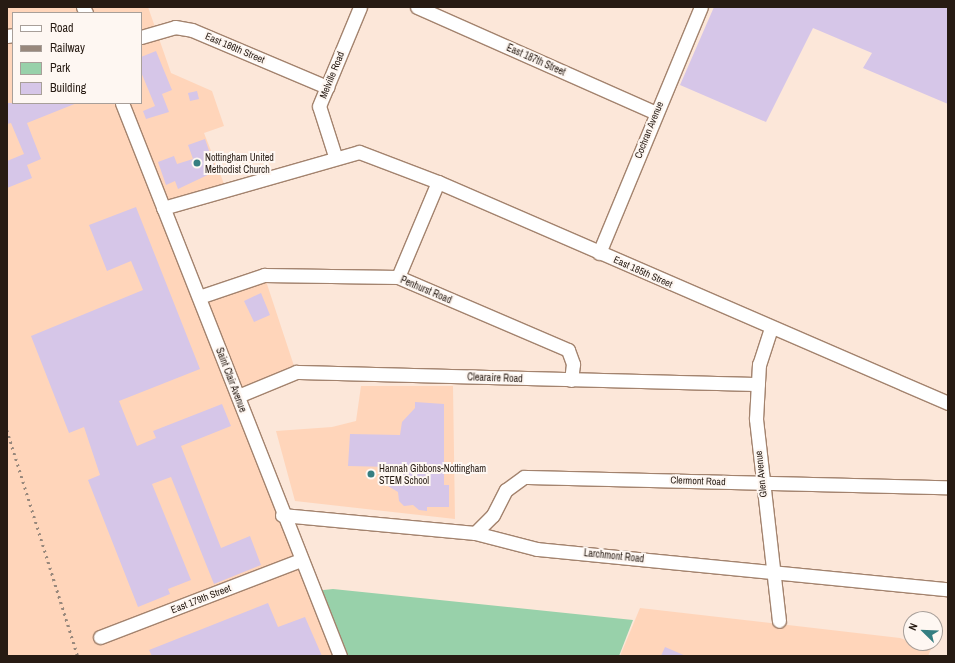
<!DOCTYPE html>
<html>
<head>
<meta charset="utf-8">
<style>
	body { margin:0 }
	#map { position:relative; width:955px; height:663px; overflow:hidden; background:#fce7d9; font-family:"Archivo Narrow",sans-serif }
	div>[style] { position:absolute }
	.built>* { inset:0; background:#ffd5ba }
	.green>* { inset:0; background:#98d1aa }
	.building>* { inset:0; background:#d6c6e8 }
	.roads { filter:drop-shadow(1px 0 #a3836e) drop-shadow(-1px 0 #a3836e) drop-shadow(0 1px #a3836e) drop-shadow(0 -1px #a3836e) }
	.minor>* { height:13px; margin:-6.5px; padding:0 6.5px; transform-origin:6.5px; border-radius:6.5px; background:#fff }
	.rail>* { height:2.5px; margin-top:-1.25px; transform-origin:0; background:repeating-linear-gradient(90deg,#98887c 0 2px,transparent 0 6px) }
	.dots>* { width:11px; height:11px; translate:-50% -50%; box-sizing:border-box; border:2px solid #fef7f2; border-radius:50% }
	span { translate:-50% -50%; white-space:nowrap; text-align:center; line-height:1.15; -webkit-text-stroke:4px #fef7f2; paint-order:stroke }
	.street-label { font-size:10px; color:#271b13 }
	.poi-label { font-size:10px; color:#271b13 }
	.left { translate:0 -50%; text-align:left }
	.frame { position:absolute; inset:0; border:8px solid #271b13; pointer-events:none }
	.legend { position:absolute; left:12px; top:12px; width:130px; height:92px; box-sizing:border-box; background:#fef7f2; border:1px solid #a89f99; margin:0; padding:5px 7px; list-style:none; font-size:12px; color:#271b13 }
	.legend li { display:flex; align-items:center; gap:8px; height:20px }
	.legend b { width:20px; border:1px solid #a89f99 }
	.north { position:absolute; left:903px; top:611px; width:40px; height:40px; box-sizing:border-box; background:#fef7f2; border:1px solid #a89f99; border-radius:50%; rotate:293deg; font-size:11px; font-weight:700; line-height:16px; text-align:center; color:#271b13 }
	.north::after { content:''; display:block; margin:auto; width:14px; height:18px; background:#357e81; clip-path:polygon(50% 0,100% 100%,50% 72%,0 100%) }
</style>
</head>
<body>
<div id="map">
	<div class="built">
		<div style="clip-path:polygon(evenodd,7px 7px,148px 7px,171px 73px,212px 91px,224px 126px,204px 133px,226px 189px,163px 208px,199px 296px,264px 275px,296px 372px,238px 396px,340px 656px,7px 656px,7px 7px,13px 13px,141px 13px,141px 103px,13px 103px,13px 13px)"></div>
		<div style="clip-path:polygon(361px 386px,453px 386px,455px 519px,295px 501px,276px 431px,332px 427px,356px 421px)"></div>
		<div style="clip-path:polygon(640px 608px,900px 638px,931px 649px,928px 656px,620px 656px)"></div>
	</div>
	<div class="green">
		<div style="clip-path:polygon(333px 589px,633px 620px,619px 656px,340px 656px,314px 591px)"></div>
	</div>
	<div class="building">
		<div style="clip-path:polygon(714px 7px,948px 7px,948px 104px,863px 68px,872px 53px,813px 28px,766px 122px,680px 85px)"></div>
		<div style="clip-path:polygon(156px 51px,172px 90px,162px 94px,169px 112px,146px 119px,143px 111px,155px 106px,141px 72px,141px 57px)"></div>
		<div style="clip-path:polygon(197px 91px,199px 99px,190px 101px,188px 93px)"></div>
		<div style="clip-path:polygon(7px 103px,77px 103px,27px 123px,41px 159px,27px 165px,32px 178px,7px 188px,7px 161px,24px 154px,11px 123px,7px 124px)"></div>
		<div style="clip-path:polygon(205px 139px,216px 171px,178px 189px,175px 181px,166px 185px,158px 162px,174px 156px,177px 164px,193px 159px,188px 145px)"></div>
		<div style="clip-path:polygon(136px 207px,200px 369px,119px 401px,137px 446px,156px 438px,153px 431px,222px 404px,231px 426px,181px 446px,221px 548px,250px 536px,261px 565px,214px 584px,171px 477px,152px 484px,191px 580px,168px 589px,170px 594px,138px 607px,88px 480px,100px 475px,84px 427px,69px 433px,31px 336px,143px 290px,131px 261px,107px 271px,89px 225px)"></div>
		<div style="clip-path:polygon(261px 293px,270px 315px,254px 322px,244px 301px)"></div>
		<div style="clip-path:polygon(415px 402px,444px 404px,444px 485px,449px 485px,449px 507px,427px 507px,427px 511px,419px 510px,413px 505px,404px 506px,399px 501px,398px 492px,388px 486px,393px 479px,391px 467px,348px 466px,350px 434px,400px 435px,402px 422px,415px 408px)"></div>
		<div style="clip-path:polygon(268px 603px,278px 627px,305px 617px,322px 656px,152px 656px,149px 650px)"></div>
		<div style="clip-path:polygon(665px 647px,686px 656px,661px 656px)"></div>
	</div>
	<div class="roads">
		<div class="minor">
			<div style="left:83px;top:7px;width:7px;rotate:63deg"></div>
			<div style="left:417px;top:7px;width:261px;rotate:23.9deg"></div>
			<div style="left:7px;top:36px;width:6px;rotate:-9deg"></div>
			<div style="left:141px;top:37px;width:35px;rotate:-16deg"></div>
			<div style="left:175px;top:27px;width:17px;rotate:10deg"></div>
			<div style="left:192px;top:30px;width:147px;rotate:22.9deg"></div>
			<div style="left:122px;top:103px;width:594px;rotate:68.48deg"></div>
			<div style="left:335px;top:156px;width:52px;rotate:-107.7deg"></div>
			<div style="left:319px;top:106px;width:107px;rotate:-67.5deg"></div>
			<div style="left:163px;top:208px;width:204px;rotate:-15.9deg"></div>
			<div style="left:359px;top:152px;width:85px;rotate:20.8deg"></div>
			<div style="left:438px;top:182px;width:556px;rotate:23.43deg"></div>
			<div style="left:599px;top:253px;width:266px;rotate:-67.5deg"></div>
			<div style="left:398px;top:277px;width:103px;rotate:-67.2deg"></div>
			<div style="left:199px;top:297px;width:69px;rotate:-18.7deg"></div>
			<div style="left:264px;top:275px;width:134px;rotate:0.9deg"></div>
			<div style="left:398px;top:277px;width:185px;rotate:23.2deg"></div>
			<div style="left:568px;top:350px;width:15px;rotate:70deg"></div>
			<div style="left:573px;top:364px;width:16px;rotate:97deg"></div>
			<div style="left:771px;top:328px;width:38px;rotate:108deg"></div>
			<div style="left:759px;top:364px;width:55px;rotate:93.1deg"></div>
			<div style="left:756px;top:419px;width:203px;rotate:83.5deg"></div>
			<div style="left:238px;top:396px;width:63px;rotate:-22.5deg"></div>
			<div style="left:296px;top:372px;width:462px;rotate:1.5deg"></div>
			<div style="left:282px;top:515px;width:194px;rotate:5.3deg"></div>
			<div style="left:475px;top:533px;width:64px;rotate:14.5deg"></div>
			<div style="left:537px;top:549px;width:413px;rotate:5.6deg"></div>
			<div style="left:475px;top:533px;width:25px;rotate:-45deg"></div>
			<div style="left:493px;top:515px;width:28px;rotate:-63deg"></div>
			<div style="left:506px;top:490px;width:22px;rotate:-36deg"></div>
			<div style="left:524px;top:477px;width:424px;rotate:1.4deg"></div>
			<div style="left:100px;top:637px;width:215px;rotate:-21deg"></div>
		</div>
	</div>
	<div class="rail">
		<div style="left:7px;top:430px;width:237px;rotate:72.6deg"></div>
	</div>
	<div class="dots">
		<div style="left:197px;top:163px;background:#357e81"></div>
		<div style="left:371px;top:474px;background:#357e81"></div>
	</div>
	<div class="street-label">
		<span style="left:235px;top:48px;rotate:23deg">East 186th Street</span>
		<span style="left:536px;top:60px;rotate:24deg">East 187th Street</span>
		<span style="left:332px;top:75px;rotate:-68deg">Melville Road</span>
		<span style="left:649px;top:130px;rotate:-68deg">Cochran Avenue</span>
		<span style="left:643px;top:272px;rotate:24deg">East 185th Street</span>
		<span style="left:426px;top:290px;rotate:23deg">Penhurst Road</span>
		<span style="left:495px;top:378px;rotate:2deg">Clearaire Road</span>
		<span style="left:231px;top:380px;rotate:69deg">Saint Clair Avenue</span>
		<span style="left:761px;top:474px;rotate:-96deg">Glen Avenue</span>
		<span style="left:698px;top:481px;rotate:2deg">Clermont Road</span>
		<span style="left:614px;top:556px;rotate:6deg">Larchmont Road</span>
		<span style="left:201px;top:599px;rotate:-21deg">East 179th Street</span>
	</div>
	<div class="poi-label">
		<span class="left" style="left:205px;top:163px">Nottingham United<br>Methodist Church</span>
		<span class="left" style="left:379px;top:474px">Hannah Gibbons-Nottingham<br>STEM School</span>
	</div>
	<div class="frame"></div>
	<ul class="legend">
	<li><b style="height:5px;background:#fff"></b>Road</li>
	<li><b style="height:5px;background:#98887c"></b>Railway</li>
	<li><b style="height:11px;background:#98d1aa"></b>Park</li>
	<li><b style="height:11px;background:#d6c6e8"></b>Building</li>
	</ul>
	<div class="north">N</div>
</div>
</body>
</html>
